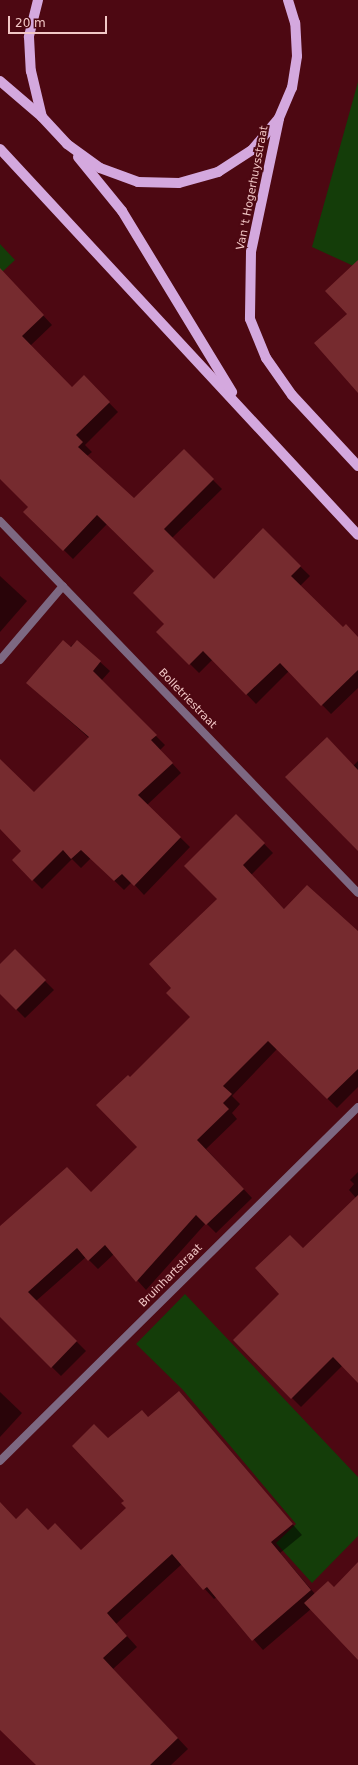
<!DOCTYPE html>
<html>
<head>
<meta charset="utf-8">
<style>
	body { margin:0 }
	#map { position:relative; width:358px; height:1765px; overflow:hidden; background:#4d0812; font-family:"DejaVu Sans",sans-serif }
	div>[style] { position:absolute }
	.green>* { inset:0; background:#143d09 }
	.shadow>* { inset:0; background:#0007 }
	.building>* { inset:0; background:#762b2f }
	.minor>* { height:8px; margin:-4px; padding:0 4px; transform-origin:4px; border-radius:4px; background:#7d6882 }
	.primary>* { height:10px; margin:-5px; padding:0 5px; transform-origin:5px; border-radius:5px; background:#d4a8de }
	span { translate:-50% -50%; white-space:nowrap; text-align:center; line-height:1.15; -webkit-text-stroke:4px #4d0812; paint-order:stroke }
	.street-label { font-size:11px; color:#f2c7c6 }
	.scale { position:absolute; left:8px; top:16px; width:99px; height:18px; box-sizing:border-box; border:2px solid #f2c7c6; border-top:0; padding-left:5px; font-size:12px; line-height:14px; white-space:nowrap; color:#f2c7c6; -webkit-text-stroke:3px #4d0812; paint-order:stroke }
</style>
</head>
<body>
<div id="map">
	<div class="green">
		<div style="clip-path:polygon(358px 82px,358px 268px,312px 247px)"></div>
		<div style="clip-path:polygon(0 244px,15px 260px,0 274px)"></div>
		<div style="clip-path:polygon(185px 1294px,358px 1477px,358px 1536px,312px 1583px,276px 1543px,296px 1524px,183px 1390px,136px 1344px)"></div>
	</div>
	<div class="shadow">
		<div style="clip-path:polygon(0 287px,18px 288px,52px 325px,30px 346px,72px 388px,84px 377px,118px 412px,85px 445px,92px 452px,87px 456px,134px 499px,184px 451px,222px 489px,172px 538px,214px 580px,263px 530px,310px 576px,300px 586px,343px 628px,358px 638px,358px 688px,331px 714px,289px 671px,256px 704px,213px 659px,199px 673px,158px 632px,165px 624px,156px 571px,107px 524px,73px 559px,25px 512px,29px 507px,0 477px)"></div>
		<div style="clip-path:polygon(0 576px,27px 601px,0 632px)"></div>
		<div style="clip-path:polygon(77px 641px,110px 671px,101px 681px,165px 745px,160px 750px,181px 773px,147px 805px,190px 847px,144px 895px,132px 882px,124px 890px,91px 858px,81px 868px,72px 859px,42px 889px,13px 860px,23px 851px,0 827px,0 761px,34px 794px,89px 738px,27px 683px)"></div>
		<div style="clip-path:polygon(358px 761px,358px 850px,353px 766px)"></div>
		<div style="clip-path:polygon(236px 815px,273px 853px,251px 875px,285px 910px,358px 933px,358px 1087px,337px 1108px,277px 1049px,232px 1096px,240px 1104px,232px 1113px,237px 1119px,206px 1149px,252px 1198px,216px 1233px,206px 1223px,146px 1290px,114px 1254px,98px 1269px,86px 1257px,36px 1301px,86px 1351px,61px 1376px,0 1316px,0 1227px,91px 1193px,138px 1147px,130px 1078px,192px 1018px,173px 988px,219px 899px)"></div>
		<div style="clip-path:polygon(15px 951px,54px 990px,25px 1018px,0 993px,0 965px)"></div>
		<div style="clip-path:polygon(358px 1172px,358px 1381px,343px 1365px,301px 1407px,234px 1340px,280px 1294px,303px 1249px,356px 1198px,349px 1190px,354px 1184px,350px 1180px)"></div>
		<div style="clip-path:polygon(0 1392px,22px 1413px,0 1437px)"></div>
		<div style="clip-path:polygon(178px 1392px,302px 1535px,280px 1553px,315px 1594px,334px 1588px,358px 1563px,358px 1658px,311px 1609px,263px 1650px,217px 1597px,214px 1599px,182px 1564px,116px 1624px,137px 1647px,113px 1669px,188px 1749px,171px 1765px,38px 1765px,0 1728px,0 1520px,16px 1520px,48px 1531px,82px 1551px,128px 1508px,108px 1440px,148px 1418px)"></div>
	</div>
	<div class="building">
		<div style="clip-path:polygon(358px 260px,358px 393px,314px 343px,347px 314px,325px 291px)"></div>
		<div style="clip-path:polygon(0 268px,44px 315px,22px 336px,72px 387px,84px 375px,110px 402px,76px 435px,83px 442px,78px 447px,134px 498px,184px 449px,214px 479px,164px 529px,214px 579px,263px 528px,301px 566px,291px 576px,343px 627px,346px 624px,358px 637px,358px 670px,321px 706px,280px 663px,246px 695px,203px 651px,189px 665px,156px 632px,164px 624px,133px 593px,154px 571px,97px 515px,63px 551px,23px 512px,28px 507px,0 479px)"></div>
		<div style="clip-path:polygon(63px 640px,71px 647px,77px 640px,101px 661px,93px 671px,157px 735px,151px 740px,173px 763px,138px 795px,181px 837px,134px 886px,122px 874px,114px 881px,81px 850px,71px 859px,63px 850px,32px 881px,12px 860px,21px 851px,0 829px,0 759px,34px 792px,89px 737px,26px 683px)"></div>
		<div style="clip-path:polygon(327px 737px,358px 770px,358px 851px,285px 777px)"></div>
		<div style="clip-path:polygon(236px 814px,265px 843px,243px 865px,284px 909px,307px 885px,358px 931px,358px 1069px,327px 1099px,268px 1041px,223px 1086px,232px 1094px,223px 1103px,229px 1109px,197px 1140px,244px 1189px,206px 1225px,196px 1215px,136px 1282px,105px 1245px,88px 1261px,77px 1248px,28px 1292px,77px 1341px,51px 1368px,0 1317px,0 1226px,67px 1167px,91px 1192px,137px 1147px,96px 1105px,128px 1075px,130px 1077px,190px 1017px,166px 993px,171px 988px,149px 964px,217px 899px,184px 866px)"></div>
		<div style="clip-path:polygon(15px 949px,46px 980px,16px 1010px,0 994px,0 964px)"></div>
		<div style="clip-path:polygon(358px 1195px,358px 1383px,333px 1357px,291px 1399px,233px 1340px,279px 1294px,255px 1268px,290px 1235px,303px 1248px)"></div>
		<div style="clip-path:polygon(179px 1391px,293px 1524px,271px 1542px,311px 1590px,252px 1641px,207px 1587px,203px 1590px,172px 1554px,107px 1613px,127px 1636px,103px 1658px,178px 1738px,150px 1765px,36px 1765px,0 1730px,0 1502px,16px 1519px,27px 1508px,48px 1530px,55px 1523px,81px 1550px,126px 1508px,121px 1503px,124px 1501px,72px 1446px,94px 1424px,108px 1438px,142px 1410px,148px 1417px)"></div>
		<div style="clip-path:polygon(358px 1562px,358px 1660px,304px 1603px,328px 1581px,334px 1587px)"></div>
	</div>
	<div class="minor">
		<div style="left:0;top:521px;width:516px;rotate:46.1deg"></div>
		<div style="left:0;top:660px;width:97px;rotate:-49.6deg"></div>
		<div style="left:0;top:1461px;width:503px;rotate:-44.68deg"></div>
	</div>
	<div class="primary">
		<div style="left:38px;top:0;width:38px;rotate:104deg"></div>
		<div style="left:29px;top:37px;width:34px;rotate:87deg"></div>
		<div style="left:31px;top:71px;width:47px;rotate:76.6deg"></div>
		<div style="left:42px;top:117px;width:37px;rotate:47deg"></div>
		<div style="left:67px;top:144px;width:41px;rotate:36deg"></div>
		<div style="left:100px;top:168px;width:40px;rotate:20.2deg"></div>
		<div style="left:138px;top:182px;width:41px;rotate:1.4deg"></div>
		<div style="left:179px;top:183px;width:41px;rotate:-15.8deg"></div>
		<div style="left:218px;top:172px;width:40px;rotate:-32.9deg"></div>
		<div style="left:252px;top:150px;width:42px;rotate:-49.8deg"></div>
		<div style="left:279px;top:118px;width:33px;rotate:-67deg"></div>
		<div style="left:292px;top:88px;width:32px;rotate:-81deg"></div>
		<div style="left:297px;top:56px;width:33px;rotate:-93deg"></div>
		<div style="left:295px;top:23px;width:24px;rotate:-107deg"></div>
		<div style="left:0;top:81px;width:55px;rotate:40.6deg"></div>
		<div style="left:279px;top:119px;width:136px;rotate:101.9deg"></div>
		<div style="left:251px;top:252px;width:67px;rotate:90.9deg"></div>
		<div style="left:250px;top:319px;width:42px;rotate:67.7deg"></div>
		<div style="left:266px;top:358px;width:45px;rotate:54.9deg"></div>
		<div style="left:292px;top:395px;width:97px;rotate:47.1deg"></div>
		<div style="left:0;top:149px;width:526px;rotate:47.16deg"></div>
		<div style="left:78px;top:157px;width:70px;rotate:50.8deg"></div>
		<div style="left:122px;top:211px;width:212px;rotate:58.7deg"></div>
	</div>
	<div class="street-label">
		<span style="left:253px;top:188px;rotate:-79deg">Van 't Hogerhuysstraat</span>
		<span style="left:187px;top:699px;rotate:46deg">Bolletriestraat</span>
		<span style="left:171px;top:1276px;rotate:-45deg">Bruinhartstraat</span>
	</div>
	<div class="scale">20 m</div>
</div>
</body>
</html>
